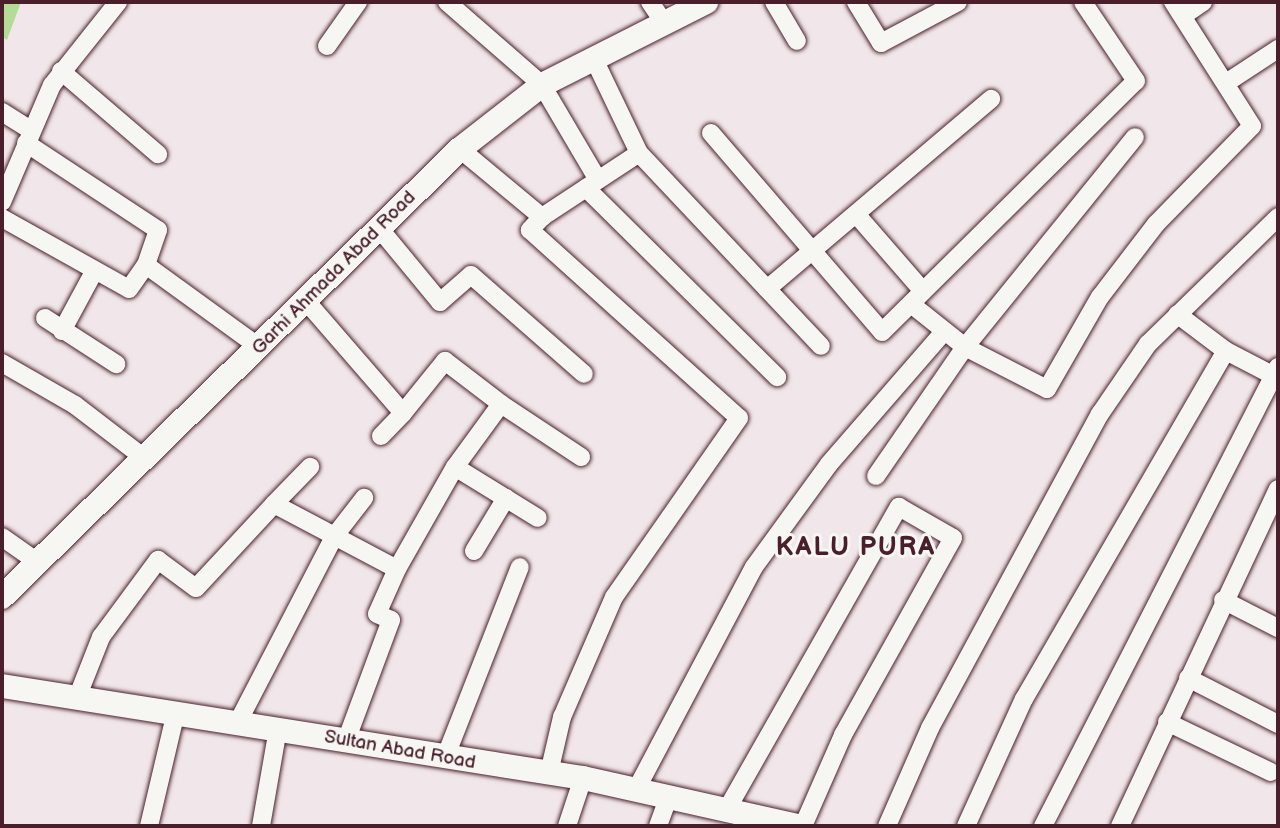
<!DOCTYPE html>
<html>
<head>
<meta charset="utf-8">
<style>
  body { margin:0 }
  #map { position:relative; width:1280px; height:828px; overflow:hidden; background:#f1e7ea; font-family:"Balsamiq Sans",sans-serif }
  div>[style] { position:absolute }
  [style*='--x'] { left:calc(var(--x)*1px); top:calc(var(--y)*1px); width:calc(var(--w)*1px); rotate:calc(var(--a)*1deg) }
  .green>* { inset:0; background:#b5dc97 }
  .roads { filter:drop-shadow(0 0 2px #4a1f2b) drop-shadow(0 0 2px #4a1f2b) }
  .street>* { height:18px; margin:-9px; padding:0 9px; transform-origin:9px; border-radius:9px; background:#f6f6f2 }
  .secondary>* { height:24px; margin:-12px; padding:0 12px; transform-origin:12px; border-radius:12px; background:#f6f6f2 }
  span { translate:-50% -50%; white-space:nowrap; text-align:center; line-height:1.15; -webkit-text-stroke:6px #f6f6f2; paint-order:stroke }
  .street-label { font-size:19px; color:#4a1f2b }
  .district-label { font-size:26px; color:#4a1f2b; font-weight:700; letter-spacing:2px }
  .frame { position:absolute; inset:0; border:4px solid #4a1f2b; pointer-events:none }
</style>
</head>
<body>
<div id="map">
  <div class="green">
    <div style="clip-path:polygon(2px 2px,21px 2px,7px 40px,2px 37px)"></div>
  </div>
  <div class="roads">
    <div class="street">
      <div style="--x:447;--y:2;--w:126;--a:41.1"></div>
      <div style="--x:542;--y:85;--w:110;--a:59.5"></div>
      <div style="--x:650;--y:2;--w:22;--a:56"></div>
      <div style="--x:774;--y:2;--w:45;--a:59.5"></div>
      <div style="--x:856;--y:2;--w:48;--a:58.6"></div>
      <div style="--x:881;--y:43;--w:87;--a:-28"></div>
      <div style="--x:1184;--y:15;--w:23;--a:-34"></div>
      <div style="--x:327;--y:46;--w:54;--a:-54.8"></div>
      <div style="--x:593;--y:57;--w:106;--a:64.4"></div>
      <div style="--x:639;--y:153;--w:265;--a:46.7"></div>
      <div style="--x:61;--y:71;--w:128;--a:40.6"></div>
      <div style="--x:1226;--y:83;--w:62;--a:-33.2"></div>
      <div style="--x:2;--y:112;--w:34;--a:32"></div>
      <div style="--x:711;--y:133;--w:262;--a:49.3"></div>
      <div style="--x:882;--y:332;--w:357;--a:-44.7"></div>
      <div style="--x:1136;--y:81;--w:95;--a:-123.9"></div>
      <div style="--x:26;--y:143;--w:158;--a:33.4"></div>
      <div style="--x:158;--y:230;--w:37;--a:109"></div>
      <div style="--x:146;--y:265;--w:140;--a:36"></div>
      <div style="--x:460;--y:149;--w:107;--a:39.7"></div>
      <div style="--x:542;--y:217;--w:18;--a:133"></div>
      <div style="--x:530;--y:230;--w:281;--a:42"></div>
      <div style="--x:739;--y:418;--w:218;--a:124.9"></div>
      <div style="--x:614;--y:597;--w:131;--a:113.4"></div>
      <div style="--x:562;--y:717;--w:57;--a:103.1"></div>
      <div style="--x:586;--y:188;--w:269;--a:44.7"></div>
      <div style="--x:2;--y:202;--w:127;--a:-66.9"></div>
      <div style="--x:52;--y:85;--w:106;--a:-51.5"></div>
      <div style="--x:856;--y:214;--w:102;--a:49"></div>
      <div style="--x:542;--y:217;--w:116;--a:-33.4"></div>
      <div style="--x:2;--y:218;--w:145;--a:29.2"></div>
      <div style="--x:129;--y:289;--w:29;--a:-55"></div>
      <div style="--x:379;--y:228;--w:96;--a:50.5"></div>
      <div style="--x:440;--y:302;--w:41;--a:-41.1"></div>
      <div style="--x:471;--y:275;--w:150;--a:41.2"></div>
      <div style="--x:767;--y:289;--w:294;--a:-40.3"></div>
      <div style="--x:306;--y:301;--w:148;--a:49.1"></div>
      <div style="--x:403;--y:413;--w:67;--a:-51.1"></div>
      <div style="--x:445;--y:361;--w:71;--a:37.5"></div>
      <div style="--x:911;--y:304;--w:69;--a:38.5"></div>
      <div style="--x:965;--y:347;--w:92;--a:27.1"></div>
      <div style="--x:1047;--y:389;--w:106;--a:-60.1"></div>
      <div style="--x:1100;--y:297;--w:92;--a:-52.5"></div>
      <div style="--x:1156;--y:224;--w:137;--a:-45.6"></div>
      <div style="--x:1252;--y:126;--w:147;--a:-122.5"></div>
      <div style="--x:45;--y:318;--w:85;--a:32.9"></div>
      <div style="--x:62;--y:331;--w:69;--a:-61.6"></div>
      <div style="--x:1226;--y:351;--w:54;--a:27.5"></div>
      <div style="--x:2;--y:363;--w:84;--a:29.9"></div>
      <div style="--x:75;--y:405;--w:87;--a:37.5"></div>
      <div style="--x:381;--y:436;--w:32;--a:-46"></div>
      <div style="--x:455;--y:467;--w:97;--a:31.6"></div>
      <div style="--x:876;--y:476;--w:157;--a:-55.4"></div>
      <div style="--x:965;--y:347;--w:270;--a:-51"></div>
      <div style="--x:274;--y:504;--w:52;--a:-45.8"></div>
      <div style="--x:2;--y:537;--w:42;--a:35.2"></div>
      <div style="--x:333;--y:538;--w:51;--a:-52.2"></div>
      <div style="--x:474;--y:551;--w:62;--a:-58.9"></div>
      <div style="--x:397;--y:569;--w:117;--a:-60.4"></div>
      <div style="--x:455;--y:467;--w:78;--a:-53.9"></div>
      <div style="--x:501;--y:404;--w:96;--a:33.5"></div>
      <div style="--x:1223;--y:600;--w:62;--a:27"></div>
      <div style="--x:1188;--y:678;--w:101;--a:27.1"></div>
      <div style="--x:77;--y:698;--w:66;--a:-68.5"></div>
      <div style="--x:101;--y:637;--w:96;--a:-53.5"></div>
      <div style="--x:158;--y:560;--w:47;--a:36.4"></div>
      <div style="--x:196;--y:588;--w:115;--a:-47.1"></div>
      <div style="--x:274;--y:504;--w:139;--a:27.9"></div>
      <div style="--x:397;--y:569;--w:49;--a:114"></div>
      <div style="--x:377;--y:614;--w:15;--a:23"></div>
      <div style="--x:391;--y:620;--w:129;--a:110.4"></div>
      <div style="--x:238;--y:722;--w:206;--a:-62.6"></div>
      <div style="--x:1167;--y:722;--w:115;--a:25.7"></div>
      <div style="--x:445;--y:758;--w:205;--a:-68.6"></div>
      <div style="--x:637;--y:788;--w:250;--a:-62.1"></div>
      <div style="--x:754;--y:567;--w:127;--a:-53.9"></div>
      <div style="--x:829;--y:464;--w:174;--a:-49"></div>
      <div style="--x:726;--y:811;--w:350;--a:-60.4"></div>
      <div style="--x:899;--y:507;--w:62;--a:29.9"></div>
      <div style="--x:953;--y:538;--w:226;--a:119.2"></div>
      <div style="--x:843;--y:735;--w:99;--a:113.7"></div>
      <div style="--x:149;--y:826;--w:117;--a:-76.7"></div>
      <div style="--x:261;--y:826;--w:98;--a:-80.1"></div>
      <div style="--x:567;--y:826;--w:51;--a:-71.6"></div>
      <div style="--x:658;--y:826;--w:33;--a:-70"></div>
      <div style="--x:887;--y:826;--w:107;--a:-66.3"></div>
      <div style="--x:930;--y:728;--w:357;--a:-61.6"></div>
      <div style="--x:1100;--y:414;--w:85;--a:-55.6"></div>
      <div style="--x:1148;--y:344;--w:182;--a:-44.3"></div>
      <div style="--x:966;--y:826;--w:140;--a:-65.5"></div>
      <div style="--x:1024;--y:699;--w:402;--a:-59.9"></div>
      <div style="--x:1226;--y:351;--w:61;--a:-142.9"></div>
      <div style="--x:1043;--y:826;--w:516;--a:-62.89"></div>
      <div style="--x:1120;--y:826;--w:372;--a:-64.9"></div>
    </div>
    <div class="secondary">
      <div style="--x:2;--y:597;--w:641;--a:-44.37"></div>
      <div style="--x:460;--y:149;--w:104;--a:-38"></div>
      <div style="--x:542;--y:85;--w:184;--a:-26.8"></div>
      <div style="--x:2;--y:686;--w:588;--a:9"></div>
      <div style="--x:583;--y:778;--w:219;--a:12.6"></div>
    </div>
  </div>
  <div class="street-label">
    <span style="left:334px;top:273px;rotate:-45deg">Garhi Ahmada Abad Road</span>
    <span style="left:400px;top:750px;rotate:10deg">Sultan Abad Road</span>
  </div>
  <div class="district-label">
    <span style="left:856px;top:548px">KALU PURA</span>
  </div>
  <div class="frame"></div>
</div>
</body>
</html>
